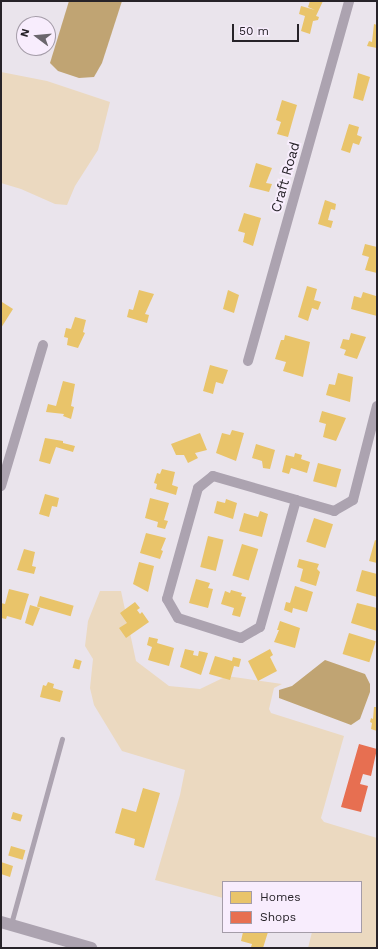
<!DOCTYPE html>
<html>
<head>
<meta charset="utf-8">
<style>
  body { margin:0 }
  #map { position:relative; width:378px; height:949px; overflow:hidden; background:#eae4ec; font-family:"Work Sans",sans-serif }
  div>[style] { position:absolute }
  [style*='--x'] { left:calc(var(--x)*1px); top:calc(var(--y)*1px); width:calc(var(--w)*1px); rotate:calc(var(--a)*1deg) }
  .green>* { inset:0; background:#ebd9c0 }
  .water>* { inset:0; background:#c0a473 }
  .homes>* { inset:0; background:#e9c46a; transform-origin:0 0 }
  .shops>* { inset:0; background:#e76f51 }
  .service>* { height:5px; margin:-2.5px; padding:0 2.5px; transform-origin:2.5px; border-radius:2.5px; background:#aca3b0 }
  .minor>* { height:10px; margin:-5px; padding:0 5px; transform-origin:5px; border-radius:5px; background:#aca3b0 }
  .tertiary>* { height:12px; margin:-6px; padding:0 6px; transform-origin:6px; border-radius:6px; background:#aca3b0 }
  span { translate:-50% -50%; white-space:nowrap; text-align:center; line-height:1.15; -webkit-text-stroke:4px #f8edfd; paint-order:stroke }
  .street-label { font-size:14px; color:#272329 }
  .frame { position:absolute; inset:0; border:2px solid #272329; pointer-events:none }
  .legend { position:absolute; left:222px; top:881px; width:140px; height:52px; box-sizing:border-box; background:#f8edfd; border:1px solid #a49ca8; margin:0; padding:5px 7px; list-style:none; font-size:12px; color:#272329 }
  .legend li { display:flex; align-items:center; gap:8px; height:20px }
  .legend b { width:20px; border:1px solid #a49ca8 }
  .north { position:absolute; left:16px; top:16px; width:40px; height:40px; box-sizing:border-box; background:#f8edfd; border:1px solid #a49ca8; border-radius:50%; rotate:286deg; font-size:11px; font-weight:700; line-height:16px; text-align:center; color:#272329 }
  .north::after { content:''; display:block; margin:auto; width:14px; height:18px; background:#6b676d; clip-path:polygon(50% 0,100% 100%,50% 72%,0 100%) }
  .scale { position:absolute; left:232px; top:24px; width:67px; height:18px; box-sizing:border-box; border:2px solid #272329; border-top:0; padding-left:5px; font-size:12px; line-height:14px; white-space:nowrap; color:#272329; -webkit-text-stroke:3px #f8edfd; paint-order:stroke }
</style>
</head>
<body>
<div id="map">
  <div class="green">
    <div style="clip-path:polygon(1px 72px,47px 81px,110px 102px,98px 150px,75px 186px,67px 205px,55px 204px,21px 189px,1px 183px)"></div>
    <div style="clip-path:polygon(100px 591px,121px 591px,136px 661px,169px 686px,200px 689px,227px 676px,282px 684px,274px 688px,269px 709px,271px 713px,344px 736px,321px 818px,324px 822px,377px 838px,377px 948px,308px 948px,312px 932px,361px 932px,361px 882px,223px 882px,223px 898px,155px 880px,180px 795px,185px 770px,122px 751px,94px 705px,90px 688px,93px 659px,85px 646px,88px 621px)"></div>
  </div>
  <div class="water">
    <div style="clip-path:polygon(69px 1px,122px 1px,102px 63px,94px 77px,79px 78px,58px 71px,50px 63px)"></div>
    <div style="clip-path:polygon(325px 660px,365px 674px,370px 684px,370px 692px,360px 719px,351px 725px,279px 698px,279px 690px,292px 686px)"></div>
  </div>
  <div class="homes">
    <div style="clip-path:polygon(310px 1px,323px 1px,316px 16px,319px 17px,318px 20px,313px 21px,310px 34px,301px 31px,305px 16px,299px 14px,301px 6px,315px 10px,308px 7px)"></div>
    <div style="clip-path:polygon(374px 24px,377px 25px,377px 48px,367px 46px,369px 41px,372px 42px)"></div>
    <div style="clip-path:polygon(358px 73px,370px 77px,363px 101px,353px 98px)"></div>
    <div style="clip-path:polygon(282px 100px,297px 105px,288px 137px,277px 134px,281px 122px,276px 120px)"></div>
    <div style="clip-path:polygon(349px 124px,359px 127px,357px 135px,362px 137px,359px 145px,353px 143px,350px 153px,341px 150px)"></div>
    <div style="clip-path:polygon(256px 163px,272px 168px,266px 183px,272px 184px,269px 192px,249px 187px)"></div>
    <div style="clip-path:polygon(325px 200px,336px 204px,335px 210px,331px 209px,328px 220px,333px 221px,331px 228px,318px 224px)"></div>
    <div style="clip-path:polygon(244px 213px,261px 218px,253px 246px,243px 242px,245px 233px,238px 231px)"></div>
    <div style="clip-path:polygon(365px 244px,377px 247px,377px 273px,365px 270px,369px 257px,362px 255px)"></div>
    <div style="clip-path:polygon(307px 286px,317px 289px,314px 300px,321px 302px,318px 310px,312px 308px,308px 321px,298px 317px)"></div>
    <div style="clip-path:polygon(139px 290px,154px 294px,145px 314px,149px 315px,147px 323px,127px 317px,129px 309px,133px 310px)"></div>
    <div style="clip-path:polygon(228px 290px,239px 295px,234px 313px,223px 309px)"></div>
    <div style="clip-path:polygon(363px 292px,376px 296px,377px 316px,351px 309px,354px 296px,361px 298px)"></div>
    <div style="clip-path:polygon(2px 302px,13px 309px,1px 328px,1px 303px)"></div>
    <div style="clip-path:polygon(75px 317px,86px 320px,83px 332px,85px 333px,78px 348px,67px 345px,68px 338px,64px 337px,66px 328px,71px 329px)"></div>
    <div style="clip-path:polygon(351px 333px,366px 337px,357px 359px,344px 355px,346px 350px,340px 348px,343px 339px,349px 340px)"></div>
    <div style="clip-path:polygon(285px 335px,310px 342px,303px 377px,283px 371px,286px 362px,275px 359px,281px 340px,284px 340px)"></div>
    <div style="clip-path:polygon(210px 365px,228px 370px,223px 384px,216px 382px,213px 394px,203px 391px)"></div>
    <div style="clip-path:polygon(338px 373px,353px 377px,350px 402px,326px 395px,329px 384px,335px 385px)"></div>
    <div style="clip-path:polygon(63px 381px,75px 384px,71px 406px,74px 407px,71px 419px,63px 416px,64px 414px,46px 412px,48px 404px,56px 406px)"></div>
    <div style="clip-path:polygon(322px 411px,346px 418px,336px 441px,323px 437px,326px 424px,319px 422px)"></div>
    <div style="clip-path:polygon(232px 430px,244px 433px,236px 461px,216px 453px,222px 433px,230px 435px)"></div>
    <div style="clip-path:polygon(200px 433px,207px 450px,195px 453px,198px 458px,188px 463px,184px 455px,176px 455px,171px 444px)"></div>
    <div style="clip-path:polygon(45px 438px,63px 441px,63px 443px,75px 446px,73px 452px,56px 447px,50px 464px,39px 461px)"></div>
    <div style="clip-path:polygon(256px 444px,275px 450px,270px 469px,263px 468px,262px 461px,252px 458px)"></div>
    <div style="clip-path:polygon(295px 453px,302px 455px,301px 459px,310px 462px,307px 473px,291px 468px,289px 474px,282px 472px,286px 455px,294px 457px)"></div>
    <div style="left:318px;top:463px;width:24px;height:19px;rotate:15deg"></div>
    <div style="clip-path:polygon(162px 469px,175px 472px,172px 485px,178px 487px,176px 495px,156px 489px,157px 484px,154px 483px,157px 473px,160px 474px)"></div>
    <div style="clip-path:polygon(45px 494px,59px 498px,57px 507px,52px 506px,49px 517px,39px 514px)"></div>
    <div style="clip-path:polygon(150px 498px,169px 503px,164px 520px,168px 521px,165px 529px,157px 527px,158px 522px,145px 518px)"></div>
    <div style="clip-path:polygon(226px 499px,237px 503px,233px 519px,214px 513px,217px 501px,225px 503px)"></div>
    <div style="clip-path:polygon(260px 511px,268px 514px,262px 537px,239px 531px,244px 513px,258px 517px)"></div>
    <div style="left:314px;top:518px;width:20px;height:25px;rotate:18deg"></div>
    <div style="clip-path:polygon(146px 533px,166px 538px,161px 550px,163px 551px,160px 559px,140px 553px)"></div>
    <div style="left:208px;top:536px;width:16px;height:32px;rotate:14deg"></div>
    <div style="clip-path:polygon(375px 540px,377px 541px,377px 563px,369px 561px)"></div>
    <div style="left:242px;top:544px;width:17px;height:33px;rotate:17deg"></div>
    <div style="clip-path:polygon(24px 549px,35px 552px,32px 566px,36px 567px,34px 574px,17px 570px)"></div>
    <div style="clip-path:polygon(299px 559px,319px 564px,317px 569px,320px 572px,316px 586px,300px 581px,303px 569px,297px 567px)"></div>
    <div style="clip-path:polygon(139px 562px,154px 566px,148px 592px,133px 584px)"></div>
    <div style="clip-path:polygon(362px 570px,377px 574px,377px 597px,356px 591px)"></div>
    <div style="clip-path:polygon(196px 579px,210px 583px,208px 588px,213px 589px,208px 608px,189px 603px)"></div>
    <div style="clip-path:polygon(295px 586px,313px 592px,307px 612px,293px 608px,292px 613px,284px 610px,286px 602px,290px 603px)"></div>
    <div style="clip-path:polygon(9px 589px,29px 594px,21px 620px,7px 616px,6px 619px,1px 618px,1px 603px,5px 604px)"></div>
    <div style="clip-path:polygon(231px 590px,242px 593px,241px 596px,246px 597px,240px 617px,232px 615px,234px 608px,221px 604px,225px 591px,230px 593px)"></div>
    <div style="left:40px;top:596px;width:35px;height:11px;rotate:16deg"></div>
    <div style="clip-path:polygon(135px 602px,140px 608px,137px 610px,140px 614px,142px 612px,149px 622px,126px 638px,119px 628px,127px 623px,120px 613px)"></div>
    <div style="clip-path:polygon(357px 603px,377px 608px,377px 631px,351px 623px)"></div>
    <div style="clip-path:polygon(30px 605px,40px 608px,33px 626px,25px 623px)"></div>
    <div style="clip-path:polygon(280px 621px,300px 628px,295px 648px,274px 642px,279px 630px,277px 630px)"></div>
    <div style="left:349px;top:633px;width:28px;height:22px;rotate:17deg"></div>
    <div style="clip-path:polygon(149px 637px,158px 639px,157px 643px,174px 648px,169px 666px,148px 660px,152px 647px,147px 645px)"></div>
    <div style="clip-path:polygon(185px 649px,194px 651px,193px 655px,198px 656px,199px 651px,208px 653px,201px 675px,180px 667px)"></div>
    <div style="clip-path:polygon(270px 649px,273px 655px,270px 657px,277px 671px,258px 681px,248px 661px)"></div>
    <div style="clip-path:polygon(215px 656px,232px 661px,233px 657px,241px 659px,239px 667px,234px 666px,230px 680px,209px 674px)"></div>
    <div style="left:75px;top:659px;width:7px;height:9px;rotate:16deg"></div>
    <div style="clip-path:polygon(48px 682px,54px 684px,53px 688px,63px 691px,60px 702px,40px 697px,43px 685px,46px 686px)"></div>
    <div style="clip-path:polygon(374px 707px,377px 707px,377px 731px,371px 729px,372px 723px,370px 722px,371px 718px,373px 719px)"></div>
    <div style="clip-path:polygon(143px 788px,160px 793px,144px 848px,134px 845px,135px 839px,115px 833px,122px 808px,136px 812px)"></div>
    <div style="left:13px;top:812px;width:10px;height:7px;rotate:17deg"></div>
    <div style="left:11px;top:846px;width:15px;height:10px;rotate:16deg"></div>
    <div style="clip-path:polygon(1px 862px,13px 866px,10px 877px,1px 874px)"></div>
    <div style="clip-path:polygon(243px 932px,268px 932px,263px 948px,251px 947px,252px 944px,241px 941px)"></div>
  </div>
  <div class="shops">
    <div style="clip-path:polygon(359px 744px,377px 749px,371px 776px,363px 774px,360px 784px,368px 786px,361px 812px,341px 807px)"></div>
  </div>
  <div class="service">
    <div style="--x:11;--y:924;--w:192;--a:-74.6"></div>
  </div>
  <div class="minor">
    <div style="--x:248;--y:361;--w:374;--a:-74.3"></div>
    <div style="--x:213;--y:476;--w:86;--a:16.1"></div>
    <div style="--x:296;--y:500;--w:132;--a:105.8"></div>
    <div style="--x:260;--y:627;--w:22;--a:150"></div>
    <div style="--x:241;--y:638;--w:66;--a:-162.4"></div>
    <div style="--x:178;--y:618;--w:22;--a:-120"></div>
    <div style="--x:167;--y:599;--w:115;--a:-74.4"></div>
    <div style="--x:198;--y:488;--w:19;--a:-39"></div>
    <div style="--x:1;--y:486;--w:147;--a:-73.4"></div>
    <div style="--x:296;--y:500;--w:40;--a:16"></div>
    <div style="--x:334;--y:511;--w:22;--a:-30"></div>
    <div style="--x:353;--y:500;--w:97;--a:-75.7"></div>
  </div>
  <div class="tertiary">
    <div style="--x:1;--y:922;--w:94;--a:16.1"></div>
  </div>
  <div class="street-label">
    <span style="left:285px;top:177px;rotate:-74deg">Craft Road</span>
  </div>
  <div class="frame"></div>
  <ul class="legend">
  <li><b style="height:11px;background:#e9c46a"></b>Homes</li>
  <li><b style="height:11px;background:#e76f51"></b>Shops</li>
  </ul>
  <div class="north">N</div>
  <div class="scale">50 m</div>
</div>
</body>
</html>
